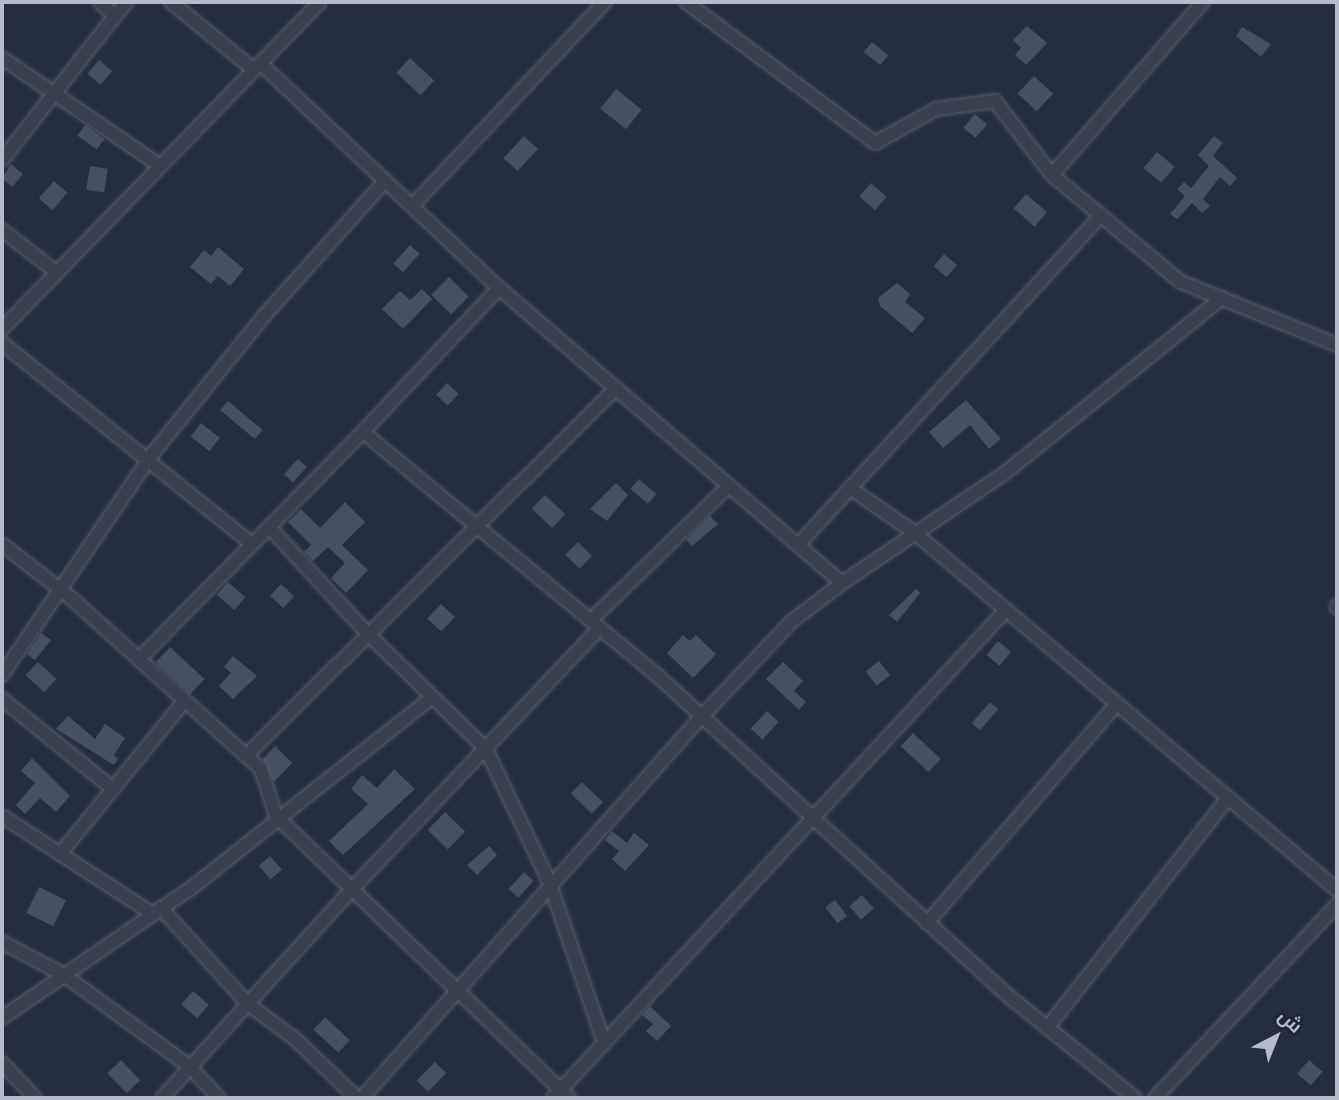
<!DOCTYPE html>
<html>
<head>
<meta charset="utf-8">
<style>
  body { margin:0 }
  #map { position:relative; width:1339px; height:1100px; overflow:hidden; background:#242f3e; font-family:Poppins,Cairo,sans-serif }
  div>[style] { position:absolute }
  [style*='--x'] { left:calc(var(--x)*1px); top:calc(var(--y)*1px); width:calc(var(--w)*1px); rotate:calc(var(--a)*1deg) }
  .building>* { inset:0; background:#455162; transform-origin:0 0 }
  .roads { filter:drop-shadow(0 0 2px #565f6c) drop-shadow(0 0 2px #565f6c) }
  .minor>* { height:12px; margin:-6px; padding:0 6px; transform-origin:6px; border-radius:6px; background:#38414e }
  span { translate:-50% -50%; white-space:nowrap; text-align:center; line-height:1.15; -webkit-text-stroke:5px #1d2633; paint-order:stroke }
  .frame { position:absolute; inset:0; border:4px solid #b4bcc9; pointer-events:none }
  .north { position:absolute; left:1241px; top:1002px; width:70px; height:70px; -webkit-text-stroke:5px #1d2633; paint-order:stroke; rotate:42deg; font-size:19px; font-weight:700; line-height:28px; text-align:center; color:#b4bcc9 }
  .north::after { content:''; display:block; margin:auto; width:24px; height:32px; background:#b4bcc9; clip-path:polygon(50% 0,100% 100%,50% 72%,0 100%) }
</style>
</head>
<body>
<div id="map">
  <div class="building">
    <div style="clip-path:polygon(1027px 26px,1047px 43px,1026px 65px,1015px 55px,1021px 48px,1013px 40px)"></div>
    <div style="clip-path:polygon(1242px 27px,1271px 44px,1261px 57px,1236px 36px)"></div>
    <div style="left:872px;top:42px;width:21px;height:13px;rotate:39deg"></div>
    <div style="left:410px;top:58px;width:33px;height:20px;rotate:43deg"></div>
    <div style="left:99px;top:60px;width:17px;height:18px;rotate:40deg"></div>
    <div style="left:1034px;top:76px;width:26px;height:24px;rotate:43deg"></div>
    <div style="left:616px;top:89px;width:33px;height:25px;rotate:39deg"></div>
    <div style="left:975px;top:114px;width:16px;height:18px;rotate:40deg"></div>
    <div style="left:85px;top:125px;width:24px;height:13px;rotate:36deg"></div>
    <div style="left:524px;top:136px;width:19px;height:30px;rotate:43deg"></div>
    <div style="clip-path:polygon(1214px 136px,1223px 143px,1213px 156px,1237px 178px,1230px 186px,1220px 177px,1203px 199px,1210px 206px,1202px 213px,1192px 203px,1177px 219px,1170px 214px,1185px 196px,1177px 189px,1184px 182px,1191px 188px,1209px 166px,1198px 155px)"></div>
    <div style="left:1157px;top:152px;width:23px;height:21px;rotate:40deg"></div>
    <div style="clip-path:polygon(11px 164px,23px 174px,12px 187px,2px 178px)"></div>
    <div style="left:90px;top:166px;width:18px;height:24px;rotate:9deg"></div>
    <div style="left:54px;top:181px;width:18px;height:23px;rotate:41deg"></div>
    <div style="left:871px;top:183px;width:21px;height:18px;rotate:41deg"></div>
    <div style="left:1026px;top:194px;width:28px;height:19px;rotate:41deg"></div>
    <div style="left:410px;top:245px;width:13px;height:25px;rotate:42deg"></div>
    <div style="clip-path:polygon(218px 247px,244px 269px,230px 286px,218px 276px,211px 284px,190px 267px,204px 250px,211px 256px)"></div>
    <div style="left:944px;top:254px;width:17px;height:16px;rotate:40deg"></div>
    <div style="left:449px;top:277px;width:28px;height:25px;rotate:45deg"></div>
    <div style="clip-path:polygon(897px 283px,910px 294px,905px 302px,925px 318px,912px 333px,880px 306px,878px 298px)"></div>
    <div style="clip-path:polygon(422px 289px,432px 299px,403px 329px,382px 309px,400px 291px,410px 300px)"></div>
    <div style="left:447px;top:383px;width:16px;height:16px;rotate:43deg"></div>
    <div style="clip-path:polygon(966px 400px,1001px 439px,989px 449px,970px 425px,943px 448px,929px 432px)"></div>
    <div style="left:228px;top:401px;width:45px;height:12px;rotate:40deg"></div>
    <div style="left:201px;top:423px;width:24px;height:17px;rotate:38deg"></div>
    <div style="left:298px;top:459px;width:12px;height:21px;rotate:42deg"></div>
    <div style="left:639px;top:479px;width:23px;height:13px;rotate:41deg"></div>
    <div style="clip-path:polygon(616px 483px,628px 495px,607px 521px,590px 509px)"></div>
    <div style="left:545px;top:495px;width:28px;height:19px;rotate:44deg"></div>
    <div style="clip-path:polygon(345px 502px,365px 522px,342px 545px,368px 570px,346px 593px,331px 578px,345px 563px,328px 547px,313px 561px,304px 552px,311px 545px,288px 522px,301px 509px,320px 528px)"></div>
    <div style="clip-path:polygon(710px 516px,718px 524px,692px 546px,686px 540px)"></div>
    <div style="left:578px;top:542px;width:20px;height:18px;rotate:45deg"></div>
    <div style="left:228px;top:582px;width:23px;height:17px;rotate:41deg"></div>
    <div style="left:281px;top:584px;width:18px;height:16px;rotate:43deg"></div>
    <div style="clip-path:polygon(916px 589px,920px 593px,897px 622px,889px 615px)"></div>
    <div style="left:441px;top:604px;width:19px;height:20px;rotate:43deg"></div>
    <div style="clip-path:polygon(41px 633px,51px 640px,35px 660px,27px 654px)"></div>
    <div style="clip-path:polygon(683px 635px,690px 641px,696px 635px,716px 654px,693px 678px,667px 653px)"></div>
    <div style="left:998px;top:641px;width:17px;height:18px;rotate:40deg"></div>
    <div style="left:170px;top:647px;width:47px;height:21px;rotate:43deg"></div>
    <div style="clip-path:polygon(233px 656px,257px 676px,233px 699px,219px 686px,231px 673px,224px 667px)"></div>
    <div style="left:879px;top:661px;width:18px;height:17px;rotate:52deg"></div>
    <div style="left:38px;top:662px;width:25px;height:18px;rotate:43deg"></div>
    <div style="clip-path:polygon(783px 662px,803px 681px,794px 691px,806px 702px,799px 710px,766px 679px)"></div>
    <div style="left:990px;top:702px;width:11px;height:28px;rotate:41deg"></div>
    <div style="left:767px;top:711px;width:16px;height:24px;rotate:43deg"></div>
    <div style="clip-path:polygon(68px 716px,95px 739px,105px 724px,125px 738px,114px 755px,118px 759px,114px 765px,56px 729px)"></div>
    <div style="left:913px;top:733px;width:38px;height:18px;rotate:43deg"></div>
    <div style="clip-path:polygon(275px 746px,292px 763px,274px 782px,263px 759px)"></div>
    <div style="clip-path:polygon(32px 758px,70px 796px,56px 812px,40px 798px,25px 814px,16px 805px,35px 783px,21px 771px)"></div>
    <div style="clip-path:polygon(394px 769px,415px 789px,343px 855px,329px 841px,368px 804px,351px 789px,362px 775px,377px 788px)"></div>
    <div style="left:582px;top:782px;width:29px;height:16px;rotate:44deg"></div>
    <div style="left:445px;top:812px;width:28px;height:25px;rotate:44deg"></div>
    <div style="clip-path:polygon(612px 831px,627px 843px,634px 833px,649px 845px,625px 871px,612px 859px,619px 851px,605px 840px)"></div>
    <div style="clip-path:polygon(489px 846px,497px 855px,477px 875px,467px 865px)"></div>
    <div style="left:270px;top:856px;width:18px;height:15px;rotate:49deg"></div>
    <div style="left:524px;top:872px;width:13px;height:23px;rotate:42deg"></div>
    <div style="left:39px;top:887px;width:30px;height:29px;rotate:26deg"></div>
    <div style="left:862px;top:895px;width:18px;height:17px;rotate:49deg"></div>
    <div style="left:835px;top:900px;width:20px;height:12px;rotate:53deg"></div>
    <div style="left:193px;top:991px;width:21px;height:18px;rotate:41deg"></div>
    <div style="clip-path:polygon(650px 1006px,671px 1026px,657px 1041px,646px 1031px,653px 1024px,642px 1015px)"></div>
    <div style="left:325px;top:1017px;width:34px;height:17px;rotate:43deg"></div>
    <div style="left:121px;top:1060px;width:28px;height:19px;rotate:46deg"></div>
    <div style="left:1309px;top:1060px;width:18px;height:18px;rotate:41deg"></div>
    <div style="left:435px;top:1062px;width:16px;height:26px;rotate:45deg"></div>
  </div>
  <div class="roads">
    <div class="minor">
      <div style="--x:100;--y:2;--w:21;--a:43"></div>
      <div style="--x:115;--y:16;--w:18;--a:-49"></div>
      <div style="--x:171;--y:2;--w:106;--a:39.3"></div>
      <div style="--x:686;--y:2;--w:236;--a:36.7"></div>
      <div style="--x:875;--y:143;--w:70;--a:-29.1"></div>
      <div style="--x:936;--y:109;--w:60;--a:-7.7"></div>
      <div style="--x:995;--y:101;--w:93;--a:52.4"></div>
      <div style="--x:1052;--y:175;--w:168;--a:39.7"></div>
      <div style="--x:1181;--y:282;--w:168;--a:22"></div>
      <div style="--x:2;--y:58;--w:190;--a:34.3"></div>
      <div style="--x:260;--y:63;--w:328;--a:43.3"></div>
      <div style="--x:499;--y:288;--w:452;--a:40.7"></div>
      <div style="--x:842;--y:583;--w:197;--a:-34"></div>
      <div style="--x:1005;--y:473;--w:279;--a:-38.9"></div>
      <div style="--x:2;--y:160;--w:183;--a:-51.9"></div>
      <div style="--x:1052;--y:175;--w:230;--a:-48.9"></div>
      <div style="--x:412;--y:206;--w:281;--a:-46.6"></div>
      <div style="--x:2;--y:230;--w:68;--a:37.9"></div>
      <div style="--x:499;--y:288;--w:198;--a:133.4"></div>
      <div style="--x:363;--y:432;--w:386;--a:39.6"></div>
      <div style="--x:660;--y:678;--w:469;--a:42.4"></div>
      <div style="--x:1006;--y:994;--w:166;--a:38.9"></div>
      <div style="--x:2;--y:329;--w:456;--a:-45.8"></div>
      <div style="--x:2;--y:343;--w:321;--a:38.8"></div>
      <div style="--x:850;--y:488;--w:79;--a:34.7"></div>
      <div style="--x:915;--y:533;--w:553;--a:40.23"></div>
      <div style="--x:269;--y:527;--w:146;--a:47.2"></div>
      <div style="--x:368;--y:634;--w:165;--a:44.3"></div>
      <div style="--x:486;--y:749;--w:149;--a:64.6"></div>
      <div style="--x:550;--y:884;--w:168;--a:71.2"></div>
      <div style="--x:2;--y:544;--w:88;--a:38"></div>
      <div style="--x:71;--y:598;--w:256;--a:42"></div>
      <div style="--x:261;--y:769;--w:49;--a:72.3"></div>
      <div style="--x:276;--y:816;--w:407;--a:43.9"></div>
      <div style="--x:798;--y:545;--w:448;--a:-47.4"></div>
      <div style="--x:1337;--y:606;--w:2;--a:90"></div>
      <div style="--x:591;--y:620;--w:192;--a:-44.2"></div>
      <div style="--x:139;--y:659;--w:319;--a:-45.4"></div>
      <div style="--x:2;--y:675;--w:268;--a:-55.8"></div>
      <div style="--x:153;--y:453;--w:175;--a:-51"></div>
      <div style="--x:263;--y:317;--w:183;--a:-48.1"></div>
      <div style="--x:2;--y:699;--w:143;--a:39"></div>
      <div style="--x:246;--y:756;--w:522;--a:-44.84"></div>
      <div style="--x:2;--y:816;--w:180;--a:33"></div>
      <div style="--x:60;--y:854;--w:198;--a:-50.9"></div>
      <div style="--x:161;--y:908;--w:130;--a:47.8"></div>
      <div style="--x:248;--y:1004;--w:59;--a:36.7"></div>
      <div style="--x:295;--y:1039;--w:86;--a:43.6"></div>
      <div style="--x:927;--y:923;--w:290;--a:-49.1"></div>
      <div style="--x:2;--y:942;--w:70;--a:28"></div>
      <div style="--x:64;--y:975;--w:156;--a:36.1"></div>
      <div style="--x:190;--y:1067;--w:42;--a:46.9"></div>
      <div style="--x:2;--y:1018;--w:228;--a:-34.5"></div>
      <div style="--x:190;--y:889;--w:309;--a:-38.4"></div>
      <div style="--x:1047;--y:1028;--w:293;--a:-51.8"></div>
      <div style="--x:2;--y:1063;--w:48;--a:46.7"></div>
      <div style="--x:162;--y:1098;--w:282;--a:-47.7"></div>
      <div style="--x:352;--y:889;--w:360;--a:-46.5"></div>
      <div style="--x:362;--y:1098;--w:511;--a:-48.33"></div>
      <div style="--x:702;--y:716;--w:131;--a:-46.5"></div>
      <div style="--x:792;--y:621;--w:63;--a:-37.2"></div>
      <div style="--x:553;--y:1098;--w:666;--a:-47.13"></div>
      <div style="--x:1155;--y:1098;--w:265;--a:-46.7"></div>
    </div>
  </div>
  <div class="frame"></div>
  <div class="north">ش</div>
</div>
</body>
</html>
